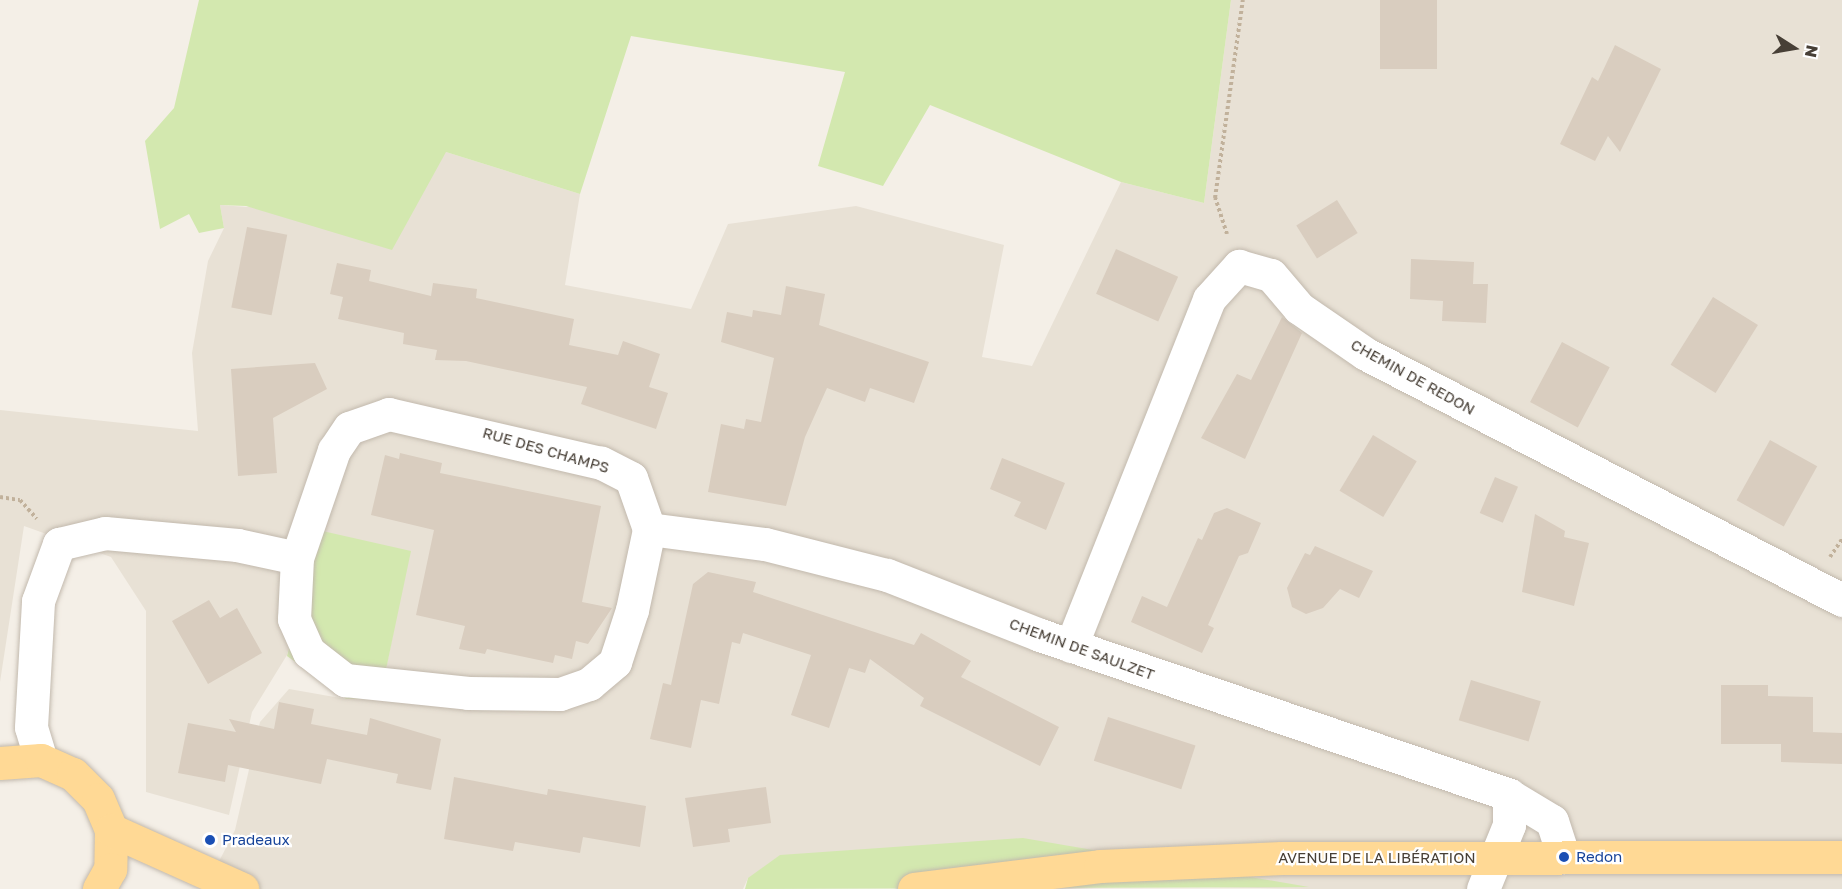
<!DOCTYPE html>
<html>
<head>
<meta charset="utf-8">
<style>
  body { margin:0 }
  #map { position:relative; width:1842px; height:889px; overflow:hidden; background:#f4efe7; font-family:"Golos Text",sans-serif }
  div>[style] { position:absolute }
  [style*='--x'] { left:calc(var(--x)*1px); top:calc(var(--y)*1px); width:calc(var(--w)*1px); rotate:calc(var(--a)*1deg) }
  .residential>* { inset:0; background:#e8e1d5 }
  .green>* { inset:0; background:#d3e8af }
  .building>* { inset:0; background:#d9cdbf; transform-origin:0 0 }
  .path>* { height:4px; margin-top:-2px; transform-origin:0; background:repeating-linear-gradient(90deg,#c1b19b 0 3px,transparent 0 6px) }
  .roads { filter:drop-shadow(0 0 2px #c2b9ad) drop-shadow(0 0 2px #c2b9ad) }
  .minor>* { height:33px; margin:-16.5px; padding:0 16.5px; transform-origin:16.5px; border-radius:16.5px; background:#fff }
  .major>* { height:33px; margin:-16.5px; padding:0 16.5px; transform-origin:16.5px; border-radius:16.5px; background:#ffd995 }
  .dots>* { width:16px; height:16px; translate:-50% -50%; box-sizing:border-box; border:3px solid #fff; border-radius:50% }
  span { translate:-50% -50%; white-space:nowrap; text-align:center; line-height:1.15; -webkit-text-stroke:4.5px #fff; paint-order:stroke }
  .street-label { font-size:15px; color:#473f36 }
  .transit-label { font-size:15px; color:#164399 }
  .left { translate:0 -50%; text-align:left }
  .north { position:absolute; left:1764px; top:18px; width:60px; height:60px; -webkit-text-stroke:4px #fff; paint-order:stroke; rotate:101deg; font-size:16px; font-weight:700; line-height:24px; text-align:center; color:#473f36 }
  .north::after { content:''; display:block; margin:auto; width:21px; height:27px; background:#473f36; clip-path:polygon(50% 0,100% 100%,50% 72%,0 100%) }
</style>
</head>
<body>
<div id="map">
  <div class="residential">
    <div style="clip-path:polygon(1231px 0,1842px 0,1842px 889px,1308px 889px,748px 878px,743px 889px,205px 889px,235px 830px,260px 722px,289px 689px,346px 699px,380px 698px,394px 629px,317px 530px,287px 655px,252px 712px,229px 815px,146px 792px,146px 611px,111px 557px,24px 526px,0 682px,0 410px,198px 431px,192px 353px,208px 261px,224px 228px,220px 205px,247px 207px,446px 152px,580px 194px,565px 285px,691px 309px,728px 224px,856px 206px,1004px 245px,982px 357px,1032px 366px,1121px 182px,1204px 203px)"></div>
  </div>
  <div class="green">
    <div style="clip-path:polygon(199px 0,1231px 0,1204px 203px,1121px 182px,930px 105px,883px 186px,818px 166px,845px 72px,631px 36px,580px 194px,446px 152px,392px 250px,246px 206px,220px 205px,224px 228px,199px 233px,189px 214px,160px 229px,145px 141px,174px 108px)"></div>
    <div style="clip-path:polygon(318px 530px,411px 551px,380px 698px,346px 699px,287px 656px)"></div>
    <div style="clip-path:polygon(1023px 838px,1309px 887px,745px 889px,748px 878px,780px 855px)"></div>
  </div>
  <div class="building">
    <div style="left:1380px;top:0;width:57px;height:69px"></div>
    <div style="clip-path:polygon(1615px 45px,1661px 69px,1620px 152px,1608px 136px,1595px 161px,1560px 144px,1592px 77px,1598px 81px)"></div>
    <div style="left:1337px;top:200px;width:39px;height:48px;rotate:58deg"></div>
    <div style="left:247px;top:227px;width:41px;height:82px;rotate:11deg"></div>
    <div style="left:1116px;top:249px;width:68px;height:49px;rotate:24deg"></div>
    <div style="clip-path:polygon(1411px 259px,1474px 262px,1473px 284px,1488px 284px,1486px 323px,1442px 321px,1443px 301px,1410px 299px)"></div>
    <div style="clip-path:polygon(337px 263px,371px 270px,369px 281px,431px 296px,433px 283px,477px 289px,476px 298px,574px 319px,569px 345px,618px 355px,623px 341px,660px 354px,649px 387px,668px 393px,656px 429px,581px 404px,587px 387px,466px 361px,435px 360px,437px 350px,403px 344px,404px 333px,338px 319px,343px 297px,330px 294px)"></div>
    <div style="clip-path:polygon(786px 286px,825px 294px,819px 325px,929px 362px,914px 403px,870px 388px,865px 402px,827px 388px,805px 437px,786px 506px,708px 492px,721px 424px,744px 429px,746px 419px,761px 422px,774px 358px,721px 342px,727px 312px,752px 317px,753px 310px,781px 315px)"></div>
    <div style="left:1713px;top:297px;width:53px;height:80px;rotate:32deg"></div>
    <div style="clip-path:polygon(1282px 317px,1302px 333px,1245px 459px,1201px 438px,1237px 374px,1251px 380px)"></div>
    <div style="left:1562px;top:342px;width:54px;height:68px;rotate:28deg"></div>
    <div style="clip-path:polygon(315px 363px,327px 389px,273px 418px,277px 473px,238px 476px,231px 369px)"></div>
    <div style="left:1373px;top:435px;width:51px;height:65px;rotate:31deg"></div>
    <div style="left:1770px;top:440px;width:54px;height:69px;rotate:29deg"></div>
    <div style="clip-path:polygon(400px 453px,442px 463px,440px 473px,601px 506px,582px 602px,612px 608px,588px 644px,576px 641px,572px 659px,555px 655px,553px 663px,487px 649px,485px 654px,459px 649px,465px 626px,416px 615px,434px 530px,371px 515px,385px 455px,399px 459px)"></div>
    <div style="clip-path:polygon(1002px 458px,1065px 483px,1046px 530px,1014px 516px,1021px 502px,990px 489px)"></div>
    <div style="left:1495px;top:477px;width:25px;height:39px;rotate:23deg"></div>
    <div style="clip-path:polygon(1227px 508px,1261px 523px,1248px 553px,1239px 556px,1208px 625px,1214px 628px,1202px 653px,1131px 622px,1142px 596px,1167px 607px,1198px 538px,1202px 540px,1214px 513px)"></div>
    <div style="clip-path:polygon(1535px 514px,1565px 531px,1564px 537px,1589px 543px,1574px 606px,1522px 592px)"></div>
    <div style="clip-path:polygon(1315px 546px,1373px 571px,1359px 598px,1340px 589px,1323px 608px,1306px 614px,1292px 607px,1287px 588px,1305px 553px,1310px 555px)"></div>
    <div style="clip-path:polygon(708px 572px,756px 582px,753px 592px,914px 645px,921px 633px,971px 661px,961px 677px,1059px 727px,1040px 766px,920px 706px,924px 698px,870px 659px,865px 673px,849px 668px,829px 728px,791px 715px,811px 655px,743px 633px,740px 644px,732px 642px,719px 704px,701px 700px,691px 748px,650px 739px,663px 683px,671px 685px,693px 584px)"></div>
    <div style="clip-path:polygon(209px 600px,220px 618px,237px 608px,262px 653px,208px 684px,172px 621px)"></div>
    <div style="left:1471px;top:680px;width:73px;height:42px;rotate:17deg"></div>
    <div style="clip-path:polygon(1721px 685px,1768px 685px,1768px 696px,1813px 697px,1813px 732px,1842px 733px,1842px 764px,1781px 762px,1781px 744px,1721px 744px)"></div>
    <div style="clip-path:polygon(279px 702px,314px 709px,311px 724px,367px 735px,370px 718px,441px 739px,431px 790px,396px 783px,398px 774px,327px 759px,321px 784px,228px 765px,225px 782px,178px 773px,188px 723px,236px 732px,229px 719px,274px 729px)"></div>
    <div style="left:1108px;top:717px;width:92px;height:46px;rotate:18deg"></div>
    <div style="clip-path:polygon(454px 777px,547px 795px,548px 789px,646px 806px,640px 847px,583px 837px,580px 853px,515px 842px,513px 851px,444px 839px)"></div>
    <div style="clip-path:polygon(766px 787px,771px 823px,728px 829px,730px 842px,693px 847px,685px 798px)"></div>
  </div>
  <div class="path">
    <div style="--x:1227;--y:234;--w:38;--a:-108"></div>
    <div style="--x:1215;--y:198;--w:200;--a:-82"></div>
    <div style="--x:0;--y:497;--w:20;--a:9"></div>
    <div style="--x:20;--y:500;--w:25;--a:48"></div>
    <div style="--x:1830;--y:557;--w:22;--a:-56"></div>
  </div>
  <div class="roads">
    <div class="minor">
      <div style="--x:649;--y:529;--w:117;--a:7.4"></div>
      <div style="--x:765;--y:544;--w:126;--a:14.3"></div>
      <div style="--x:887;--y:575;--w:164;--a:21.4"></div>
      <div style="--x:1040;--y:635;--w:496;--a:18.8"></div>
      <div style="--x:1509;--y:795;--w:50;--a:31.2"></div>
      <div style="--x:1552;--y:821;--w:38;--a:72"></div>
      <div style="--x:1071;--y:646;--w:373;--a:-68.3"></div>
      <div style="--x:1209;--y:299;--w:45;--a:-47.7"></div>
      <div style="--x:1239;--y:266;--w:33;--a:16"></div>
      <div style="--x:1271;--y:275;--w:43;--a:49.7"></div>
      <div style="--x:1299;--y:308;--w:81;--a:34.5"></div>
      <div style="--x:1366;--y:354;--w:536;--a:27.33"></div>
      <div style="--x:41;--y:760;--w:34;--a:-107"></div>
      <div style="--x:31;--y:727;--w:126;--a:-86.8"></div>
      <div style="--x:38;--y:601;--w:61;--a:-69.8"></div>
      <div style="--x:59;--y:544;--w:47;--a:-13.4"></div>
      <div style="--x:105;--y:533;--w:133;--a:5.2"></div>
      <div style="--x:237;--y:545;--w:61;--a:12.2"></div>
      <div style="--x:297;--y:558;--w:61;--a:92.8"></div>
      <div style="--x:294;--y:619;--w:36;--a:66"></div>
      <div style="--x:309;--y:652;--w:46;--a:37.9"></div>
      <div style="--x:345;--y:680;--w:124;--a:6"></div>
      <div style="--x:468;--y:693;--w:92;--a:0.6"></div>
      <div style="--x:560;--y:694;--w:31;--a:-19"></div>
      <div style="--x:589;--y:684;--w:34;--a:-40"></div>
      <div style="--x:615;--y:662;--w:55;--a:-71.9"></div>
      <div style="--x:632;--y:610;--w:83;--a:-78.1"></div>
      <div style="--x:649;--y:529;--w:54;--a:-109.4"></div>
      <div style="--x:631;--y:478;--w:34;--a:-153"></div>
      <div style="--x:601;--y:463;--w:218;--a:-167"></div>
      <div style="--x:389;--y:414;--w:42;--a:160.7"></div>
      <div style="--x:349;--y:428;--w:27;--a:124"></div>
      <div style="--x:334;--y:450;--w:114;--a:108.9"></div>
      <div style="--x:1483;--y:889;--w:69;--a:-67.9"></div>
      <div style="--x:1509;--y:825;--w:30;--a:-90"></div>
    </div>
    <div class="major">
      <div style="--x:0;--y:763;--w:41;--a:-4.2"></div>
      <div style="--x:41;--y:760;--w:35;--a:24"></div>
      <div style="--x:73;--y:774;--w:35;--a:45"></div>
      <div style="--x:98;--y:799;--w:34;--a:67"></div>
      <div style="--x:111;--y:830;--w:39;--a:91"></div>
      <div style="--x:110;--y:869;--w:23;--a:119"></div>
      <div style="--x:111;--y:830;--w:144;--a:24.2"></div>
      <div style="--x:914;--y:889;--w:187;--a:-7"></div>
      <div style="--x:1100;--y:866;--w:182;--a:-2.5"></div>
      <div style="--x:1282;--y:858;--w:560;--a:-0.1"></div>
    </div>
  </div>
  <div class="dots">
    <div style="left:210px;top:840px;background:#1a4fb4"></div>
    <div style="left:1564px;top:857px;background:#1a4fb4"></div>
  </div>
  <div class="street-label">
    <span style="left:1413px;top:377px;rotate:29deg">CHEMIN DE REDON</span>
    <span style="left:546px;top:450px;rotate:16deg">RUE DES CHAMPS</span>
    <span style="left:1082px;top:649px;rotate:20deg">CHEMIN DE SAULZET</span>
    <span style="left:1377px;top:858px">AVENUE DE LA LIBÉRATION</span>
  </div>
  <div class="transit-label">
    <span class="left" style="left:222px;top:840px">Pradeaux</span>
    <span class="left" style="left:1576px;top:857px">Redon</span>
  </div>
  <div class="north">N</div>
</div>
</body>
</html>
